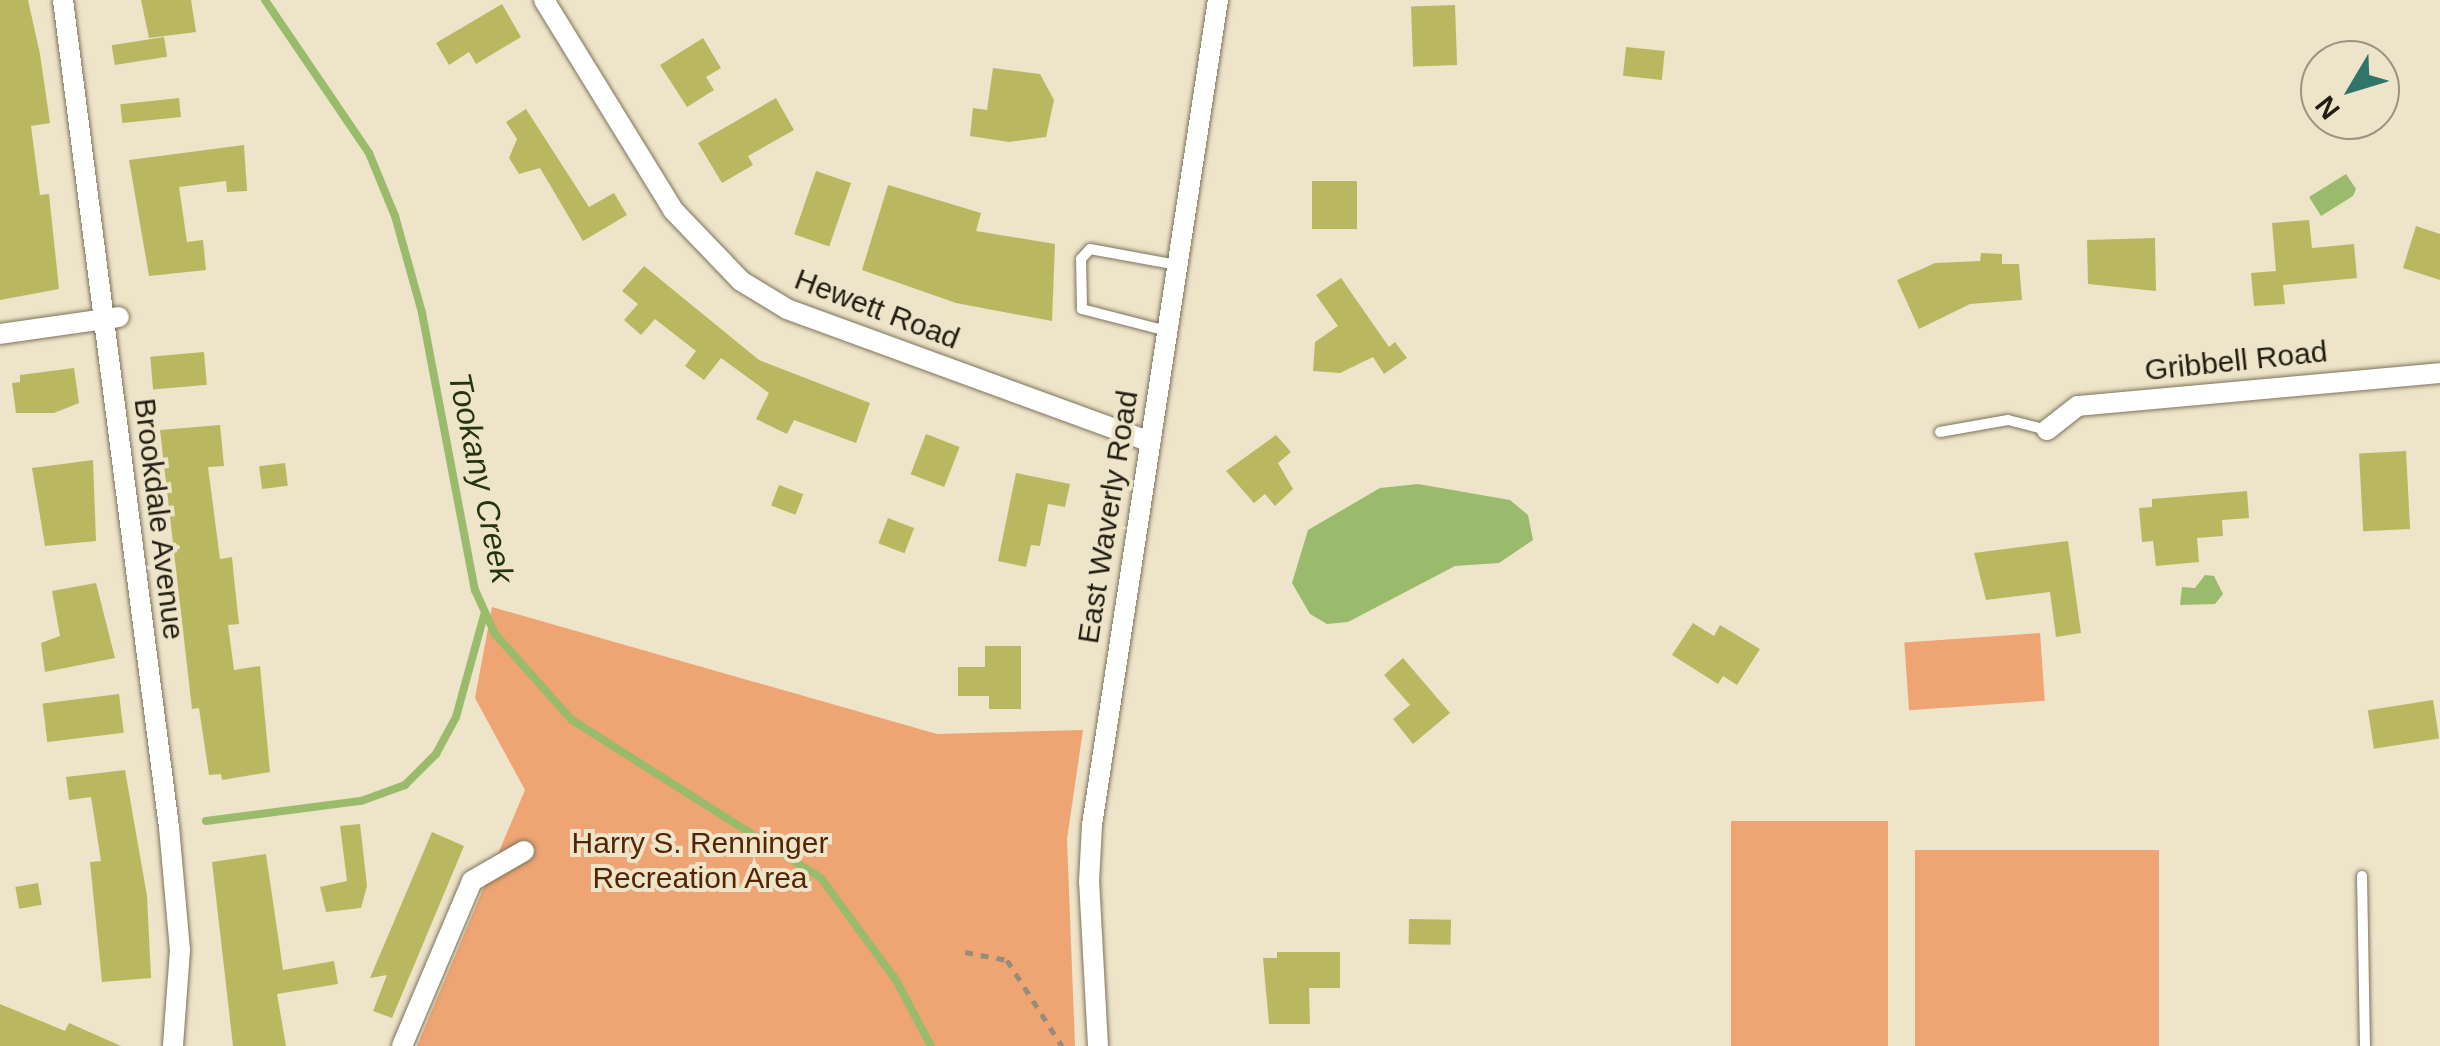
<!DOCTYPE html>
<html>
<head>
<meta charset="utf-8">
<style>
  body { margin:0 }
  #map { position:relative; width:2440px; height:1046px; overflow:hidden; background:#eee4c9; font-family:Arial,sans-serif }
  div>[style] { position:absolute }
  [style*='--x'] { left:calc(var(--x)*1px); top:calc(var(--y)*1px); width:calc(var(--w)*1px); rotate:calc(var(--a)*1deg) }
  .green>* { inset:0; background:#eea473; transform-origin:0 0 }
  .water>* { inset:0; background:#9bbb6c }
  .stream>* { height:8px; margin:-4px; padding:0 4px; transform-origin:4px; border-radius:4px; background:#9bbb6c }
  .building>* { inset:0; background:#b9b861; transform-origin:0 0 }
  .path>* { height:5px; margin-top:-2.5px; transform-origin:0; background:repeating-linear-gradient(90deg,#948d7a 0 8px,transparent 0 16px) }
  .roads { filter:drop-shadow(0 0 2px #7d745c) drop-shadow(0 0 2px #7d745c) }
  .lane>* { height:10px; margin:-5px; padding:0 5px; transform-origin:5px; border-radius:5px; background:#fff }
  .street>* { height:20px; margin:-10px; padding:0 10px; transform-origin:10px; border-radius:10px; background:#fff }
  span { translate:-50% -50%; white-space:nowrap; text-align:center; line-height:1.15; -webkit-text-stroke:8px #eee4c9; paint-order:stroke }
  .street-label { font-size:30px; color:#211d13 }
  .park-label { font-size:30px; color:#542500 }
  .water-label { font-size:32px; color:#263311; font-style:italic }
  .north { position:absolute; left:2300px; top:40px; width:100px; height:100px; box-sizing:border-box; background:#eee4c9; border:2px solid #9c9480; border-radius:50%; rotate:232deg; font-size:28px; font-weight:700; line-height:40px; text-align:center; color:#211d13 }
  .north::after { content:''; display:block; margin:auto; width:35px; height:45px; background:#2f756a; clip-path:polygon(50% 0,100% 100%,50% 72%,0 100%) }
</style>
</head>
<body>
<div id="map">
  <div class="green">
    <div style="clip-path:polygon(492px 607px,937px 734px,1083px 730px,1067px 839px,1075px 1046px,417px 1046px,525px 790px,475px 698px)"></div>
    <div style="left:2040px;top:633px;width:68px;height:136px;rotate:86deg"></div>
    <div style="left:1731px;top:821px;width:157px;height:225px"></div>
    <div style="left:1915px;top:850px;width:244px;height:196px"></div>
  </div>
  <div class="water">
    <div style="clip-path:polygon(2346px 174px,2356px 189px,2353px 196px,2321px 216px,2309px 197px)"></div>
    <div style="clip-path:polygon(1418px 484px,1510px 500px,1528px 515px,1533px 540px,1499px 563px,1455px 566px,1348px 622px,1327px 624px,1310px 614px,1292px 583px,1308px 530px,1380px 488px)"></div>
    <div style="clip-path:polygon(2205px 575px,2214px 576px,2223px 594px,2215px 604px,2180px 605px,2182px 587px,2195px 588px)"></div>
  </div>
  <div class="stream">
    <div style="--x:265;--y:0;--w:185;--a:55.8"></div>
    <div style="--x:369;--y:153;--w:68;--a:67.6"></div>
    <div style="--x:395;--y:216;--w:101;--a:74.4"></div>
    <div style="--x:422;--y:313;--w:282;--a:79.2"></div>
    <div style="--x:475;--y:590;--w:48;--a:65.6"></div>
    <div style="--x:495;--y:634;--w:115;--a:48.2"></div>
    <div style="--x:572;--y:720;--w:295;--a:32.4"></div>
    <div style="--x:821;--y:878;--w:127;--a:53.7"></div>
    <div style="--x:896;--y:980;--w:75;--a:62.1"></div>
    <div style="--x:206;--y:821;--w:156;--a:-7.4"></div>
    <div style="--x:361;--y:801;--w:47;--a:-20"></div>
    <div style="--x:405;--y:785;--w:44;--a:-45"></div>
    <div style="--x:436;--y:754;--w:42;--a:-61.6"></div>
    <div style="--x:456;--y:717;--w:106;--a:-74.6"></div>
  </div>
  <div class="building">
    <div style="clip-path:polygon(0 0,28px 0,40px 54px,50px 123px,31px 126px,40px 195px,49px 194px,59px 289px,0 300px)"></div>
    <div style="clip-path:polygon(141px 0,191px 0,196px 32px,149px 38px)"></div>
    <div style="clip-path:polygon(502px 4px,521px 37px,476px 64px,469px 52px,449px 65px,436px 43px)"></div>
    <div style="left:1455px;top:5px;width:60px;height:44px;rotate:88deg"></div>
    <div style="left:164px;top:37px;width:20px;height:53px;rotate:81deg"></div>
    <div style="clip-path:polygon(703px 38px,721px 68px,706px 77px,714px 90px,687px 107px,660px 65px)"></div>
    <div style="left:1626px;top:47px;width:39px;height:29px;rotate:6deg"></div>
    <div style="clip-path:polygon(993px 68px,1040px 74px,1054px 100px,1046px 137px,1009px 142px,970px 136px,973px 108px,987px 110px)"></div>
    <div style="left:179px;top:98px;width:19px;height:59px;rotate:84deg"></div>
    <div style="clip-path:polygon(776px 98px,794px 130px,748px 156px,753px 165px,722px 183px,698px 143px)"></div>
    <div style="clip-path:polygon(526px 109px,589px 207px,614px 193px,627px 215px,583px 241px,540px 168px,519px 174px,509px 158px,517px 139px,506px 122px)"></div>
    <div style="clip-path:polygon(244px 145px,247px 191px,227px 192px,226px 181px,179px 187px,187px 242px,203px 240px,206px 270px,149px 276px,129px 160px)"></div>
    <div style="left:816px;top:171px;width:37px;height:67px;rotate:19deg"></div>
    <div style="left:1312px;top:181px;width:45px;height:48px"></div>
    <div style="clip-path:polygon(888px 185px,981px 213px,976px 231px,1055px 244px,1052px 321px,956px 303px,862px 270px)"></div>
    <div style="clip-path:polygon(2309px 220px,2312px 248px,2354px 244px,2357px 278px,2283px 285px,2285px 304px,2254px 306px,2251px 273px,2276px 271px,2272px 223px)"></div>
    <div style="clip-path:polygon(2416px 226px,2440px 234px,2440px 280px,2403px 268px)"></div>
    <div style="clip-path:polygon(2155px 238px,2156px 291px,2088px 284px,2087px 240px)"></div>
    <div style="clip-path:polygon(1981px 253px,2002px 254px,2002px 264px,2019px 264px,2022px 300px,1970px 304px,1919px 329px,1897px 280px,1935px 263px,1980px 261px)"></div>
    <div style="clip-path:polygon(644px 266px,759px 360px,870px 403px,856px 443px,794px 420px,787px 434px,756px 419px,769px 393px,721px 358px,704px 380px,685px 366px,696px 351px,655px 319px,641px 335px,624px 320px,638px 304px,622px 291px)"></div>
    <div style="clip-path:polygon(1341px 278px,1389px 347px,1395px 342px,1407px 358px,1384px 374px,1373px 357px,1340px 373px,1313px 371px,1315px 342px,1338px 326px,1316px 295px)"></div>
    <div style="left:204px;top:352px;width:33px;height:54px;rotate:85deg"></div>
    <div style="clip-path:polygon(74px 368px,79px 403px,54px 413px,16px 413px,12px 383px,20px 382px,20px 375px)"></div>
    <div style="clip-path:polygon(220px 425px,224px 466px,208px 467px,220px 559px,232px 557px,234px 578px,239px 624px,228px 625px,234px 670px,260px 666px,270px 772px,222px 780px,221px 774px,209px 775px,199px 708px,192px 709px,160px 430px)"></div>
    <div style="left:926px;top:434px;width:36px;height:43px;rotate:21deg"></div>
    <div style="clip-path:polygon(1276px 435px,1291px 452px,1278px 463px,1293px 489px,1275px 506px,1265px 494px,1254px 503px,1226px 471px)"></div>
    <div style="left:2406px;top:451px;width:78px;height:47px;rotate:87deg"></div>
    <div style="clip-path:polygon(93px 460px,96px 541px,45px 546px,32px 468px)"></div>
    <div style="left:285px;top:463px;width:23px;height:26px;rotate:83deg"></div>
    <div style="clip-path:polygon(1016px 473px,1070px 484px,1065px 507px,1048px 504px,1040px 546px,1031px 545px,1026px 567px,998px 561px)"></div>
    <div style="left:779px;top:485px;width:26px;height:22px;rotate:21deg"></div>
    <div style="clip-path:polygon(2247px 491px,2249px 518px,2222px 520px,2223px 536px,2197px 538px,2199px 562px,2156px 566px,2153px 541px,2142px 542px,2139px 508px,2152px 507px,2152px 499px)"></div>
    <div style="left:888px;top:518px;width:28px;height:27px;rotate:21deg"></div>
    <div style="clip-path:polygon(2068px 541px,2081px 633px,2056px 637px,2050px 592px,1986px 600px,1974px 553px)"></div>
    <div style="clip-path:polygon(96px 583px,115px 658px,45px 672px,41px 643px,60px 636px,52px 591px)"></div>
    <div style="clip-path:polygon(1693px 623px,1714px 636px,1720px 625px,1760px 649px,1737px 685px,1723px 676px,1718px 684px,1672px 655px)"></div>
    <div style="clip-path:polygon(985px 646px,1021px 646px,1021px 709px,989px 709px,989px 696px,958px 696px,958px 667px,985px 667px)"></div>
    <div style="clip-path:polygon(1403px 658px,1450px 713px,1413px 744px,1393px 719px,1410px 705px,1384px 675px)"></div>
    <div style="left:119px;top:694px;width:39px;height:77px;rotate:83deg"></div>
    <div style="left:2433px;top:700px;width:39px;height:66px;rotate:81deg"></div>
    <div style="clip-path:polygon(125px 770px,147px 896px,151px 978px,102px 982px,90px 862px,101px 861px,91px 797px,69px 800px,66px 777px)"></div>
    <div style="clip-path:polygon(360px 824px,367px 886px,361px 908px,326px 912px,320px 887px,347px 881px,340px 826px)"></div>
    <div style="clip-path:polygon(432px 832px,464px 846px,392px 1018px,373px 1011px,387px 975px,370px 978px)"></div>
    <div style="clip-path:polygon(266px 854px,283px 970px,334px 961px,338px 984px,277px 994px,286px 1046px,233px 1046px,212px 862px)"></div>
    <div style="left:38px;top:883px;width:22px;height:23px;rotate:80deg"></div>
    <div style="left:1409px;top:919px;width:42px;height:25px;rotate:1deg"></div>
    <div style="clip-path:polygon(1277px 952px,1340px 952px,1340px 988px,1309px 988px,1310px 1024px,1269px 1024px,1263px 958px,1277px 958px)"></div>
    <div style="clip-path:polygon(0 1004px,65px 1031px,69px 1023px,121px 1046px,0 1046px)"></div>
  </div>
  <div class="path">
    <div style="--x:965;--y:952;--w:43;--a:10.8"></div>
    <div style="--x:1007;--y:960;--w:102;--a:57.4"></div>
  </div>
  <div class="roads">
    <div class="lane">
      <div style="--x:1167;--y:331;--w:88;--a:-165.5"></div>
      <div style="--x:1082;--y:309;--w:50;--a:-91.1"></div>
      <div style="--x:1081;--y:259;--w:13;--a:-48"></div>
      <div style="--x:1090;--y:249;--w:88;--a:10.4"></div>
      <div style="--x:1940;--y:432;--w:69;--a:-10"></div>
      <div style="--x:2008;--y:420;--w:40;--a:14.4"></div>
      <div style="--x:2362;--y:876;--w:170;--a:89"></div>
    </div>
    <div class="street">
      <div style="--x:63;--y:0;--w:834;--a:82.7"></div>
      <div style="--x:169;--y:827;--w:123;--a:84.9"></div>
      <div style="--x:180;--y:950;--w:96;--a:94.2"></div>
      <div style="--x:544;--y:0;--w:246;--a:58.4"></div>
      <div style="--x:673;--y:210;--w:98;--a:46.2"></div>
      <div style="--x:741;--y:281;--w:54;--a:31.3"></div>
      <div style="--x:787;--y:309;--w:387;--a:20.1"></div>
      <div style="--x:0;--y:334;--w:120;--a:-8.1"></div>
      <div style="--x:2047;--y:430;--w:39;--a:-38"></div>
      <div style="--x:2078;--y:406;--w:364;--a:-5.2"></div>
      <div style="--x:402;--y:1046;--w:179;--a:-67"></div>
      <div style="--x:472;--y:881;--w:60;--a:-30"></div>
      <div style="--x:1098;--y:1046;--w:164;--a:-93.1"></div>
      <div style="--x:1089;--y:882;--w:57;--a:-87"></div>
      <div style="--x:1092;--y:825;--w:835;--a:-81.32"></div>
    </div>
  </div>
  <div class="street-label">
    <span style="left:877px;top:309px;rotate:21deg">Hewett Road</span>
    <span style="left:2236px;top:361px;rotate:-6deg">Gribbell Road</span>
    <span style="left:1108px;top:517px;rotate:-81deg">East Waverly Road</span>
    <span style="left:159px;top:519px;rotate:83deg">Brookdale Avenue</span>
  </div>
  <div class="park-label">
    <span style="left:700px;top:860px">Harry S. Renninger<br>Recreation Area</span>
  </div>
  <div class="water-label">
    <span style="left:481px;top:478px;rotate:78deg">Tookany Creek</span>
  </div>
  <div class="north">N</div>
</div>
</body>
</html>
